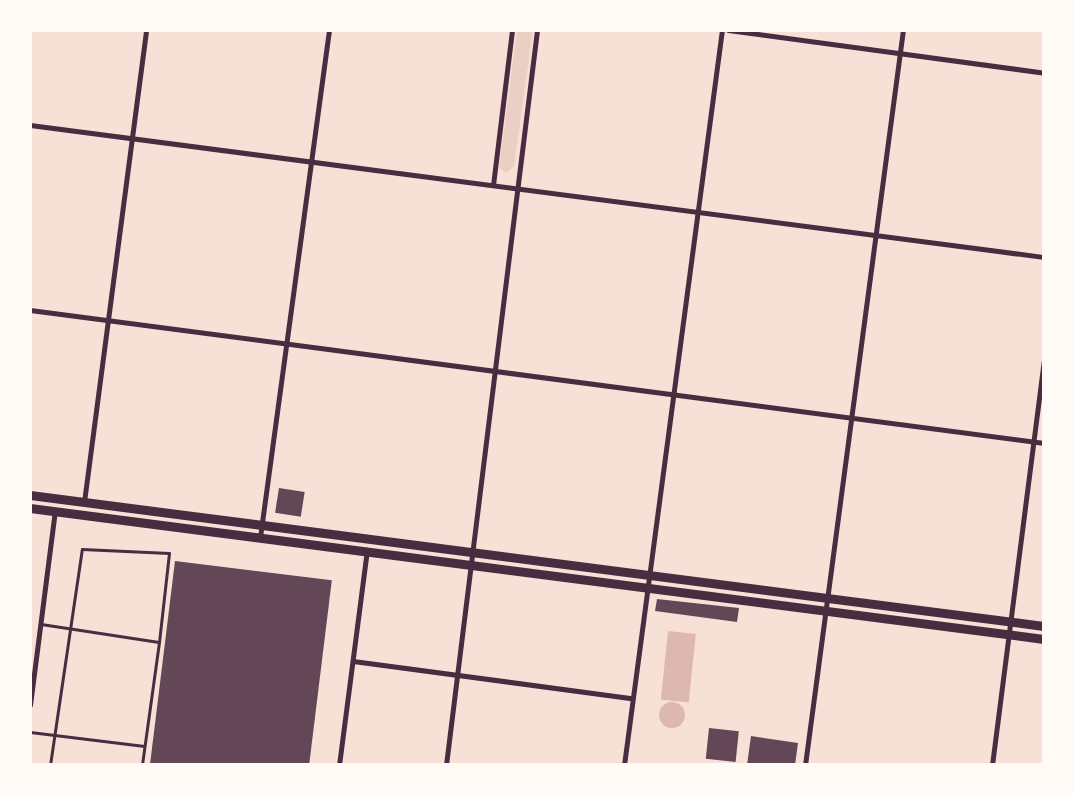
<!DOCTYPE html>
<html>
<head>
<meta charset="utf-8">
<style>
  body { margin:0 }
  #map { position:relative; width:1074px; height:795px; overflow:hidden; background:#f7e1d7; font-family:"PT Sans Narrow",sans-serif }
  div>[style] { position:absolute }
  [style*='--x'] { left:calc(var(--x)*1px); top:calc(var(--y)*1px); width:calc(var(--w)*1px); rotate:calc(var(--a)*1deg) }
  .green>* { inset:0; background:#ebcfc5 }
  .water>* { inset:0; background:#dcb8b0; transform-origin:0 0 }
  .round { border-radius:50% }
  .building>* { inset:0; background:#644757; transform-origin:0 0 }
  .service>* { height:3px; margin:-1.5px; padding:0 1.5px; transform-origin:1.5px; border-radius:1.5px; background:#4a2c40 }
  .minor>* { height:5px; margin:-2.5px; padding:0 2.5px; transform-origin:2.5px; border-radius:2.5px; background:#4a2c40 }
  .primary>* { height:9px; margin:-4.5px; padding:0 4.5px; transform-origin:4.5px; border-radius:4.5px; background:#4a2c40 }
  span { translate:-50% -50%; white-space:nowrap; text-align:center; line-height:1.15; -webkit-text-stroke:4.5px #fffaf5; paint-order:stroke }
  .frame { position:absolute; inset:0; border:32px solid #fffaf5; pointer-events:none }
</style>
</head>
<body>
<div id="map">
  <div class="green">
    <div style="clip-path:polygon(517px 30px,533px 30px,514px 166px,506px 173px,499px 168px)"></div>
  </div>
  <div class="water">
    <div style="left:668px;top:631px;width:28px;height:69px;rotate:6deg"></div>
    <div class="round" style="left:659px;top:702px;width:26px;height:26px"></div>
  </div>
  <div class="building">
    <div style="left:279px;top:488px;width:26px;height:25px;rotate:9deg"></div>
    <div style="left:175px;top:561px;width:158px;height:206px;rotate:7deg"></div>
    <div style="clip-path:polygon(657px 599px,739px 608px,737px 622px,655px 611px)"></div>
    <div style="left:709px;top:728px;width:30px;height:31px;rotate:6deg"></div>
    <div style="clip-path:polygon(751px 736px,798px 743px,795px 765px,747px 765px)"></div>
  </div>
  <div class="service">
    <div style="--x:41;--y:624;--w:119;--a:8.7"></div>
    <div style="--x:159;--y:642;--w:124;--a:97.9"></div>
    <div style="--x:30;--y:732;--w:115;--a:7"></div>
    <div style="--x:50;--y:765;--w:218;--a:-81.6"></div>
    <div style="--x:82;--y:549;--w:87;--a:2.6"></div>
    <div style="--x:169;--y:553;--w:90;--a:96.4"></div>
  </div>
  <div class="minor">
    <div style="--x:728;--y:30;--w:319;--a:7.7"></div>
    <div style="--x:30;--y:125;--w:1023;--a:7.42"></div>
    <div style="--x:493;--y:185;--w:156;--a:-83"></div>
    <div style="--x:30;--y:310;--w:1023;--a:7.47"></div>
    <div style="--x:84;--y:502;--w:476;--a:-82.5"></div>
    <div style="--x:260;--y:537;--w:512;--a:-82.25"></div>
    <div style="--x:353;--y:661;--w:281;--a:7.6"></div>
    <div style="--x:30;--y:705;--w:196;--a:-82.7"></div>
    <div style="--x:339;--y:765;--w:217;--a:-82.6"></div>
    <div style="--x:446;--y:765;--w:741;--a:-82.94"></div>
    <div style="--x:624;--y:765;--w:742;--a:-82.41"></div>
    <div style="--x:805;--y:765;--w:742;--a:-82.41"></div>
    <div style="--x:992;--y:765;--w:407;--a:-82.7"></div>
  </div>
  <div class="primary">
    <div style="--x:30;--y:495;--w:1022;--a:7.36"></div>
    <div style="--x:30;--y:508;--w:1022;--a:7.36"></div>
  </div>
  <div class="frame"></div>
</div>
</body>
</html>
